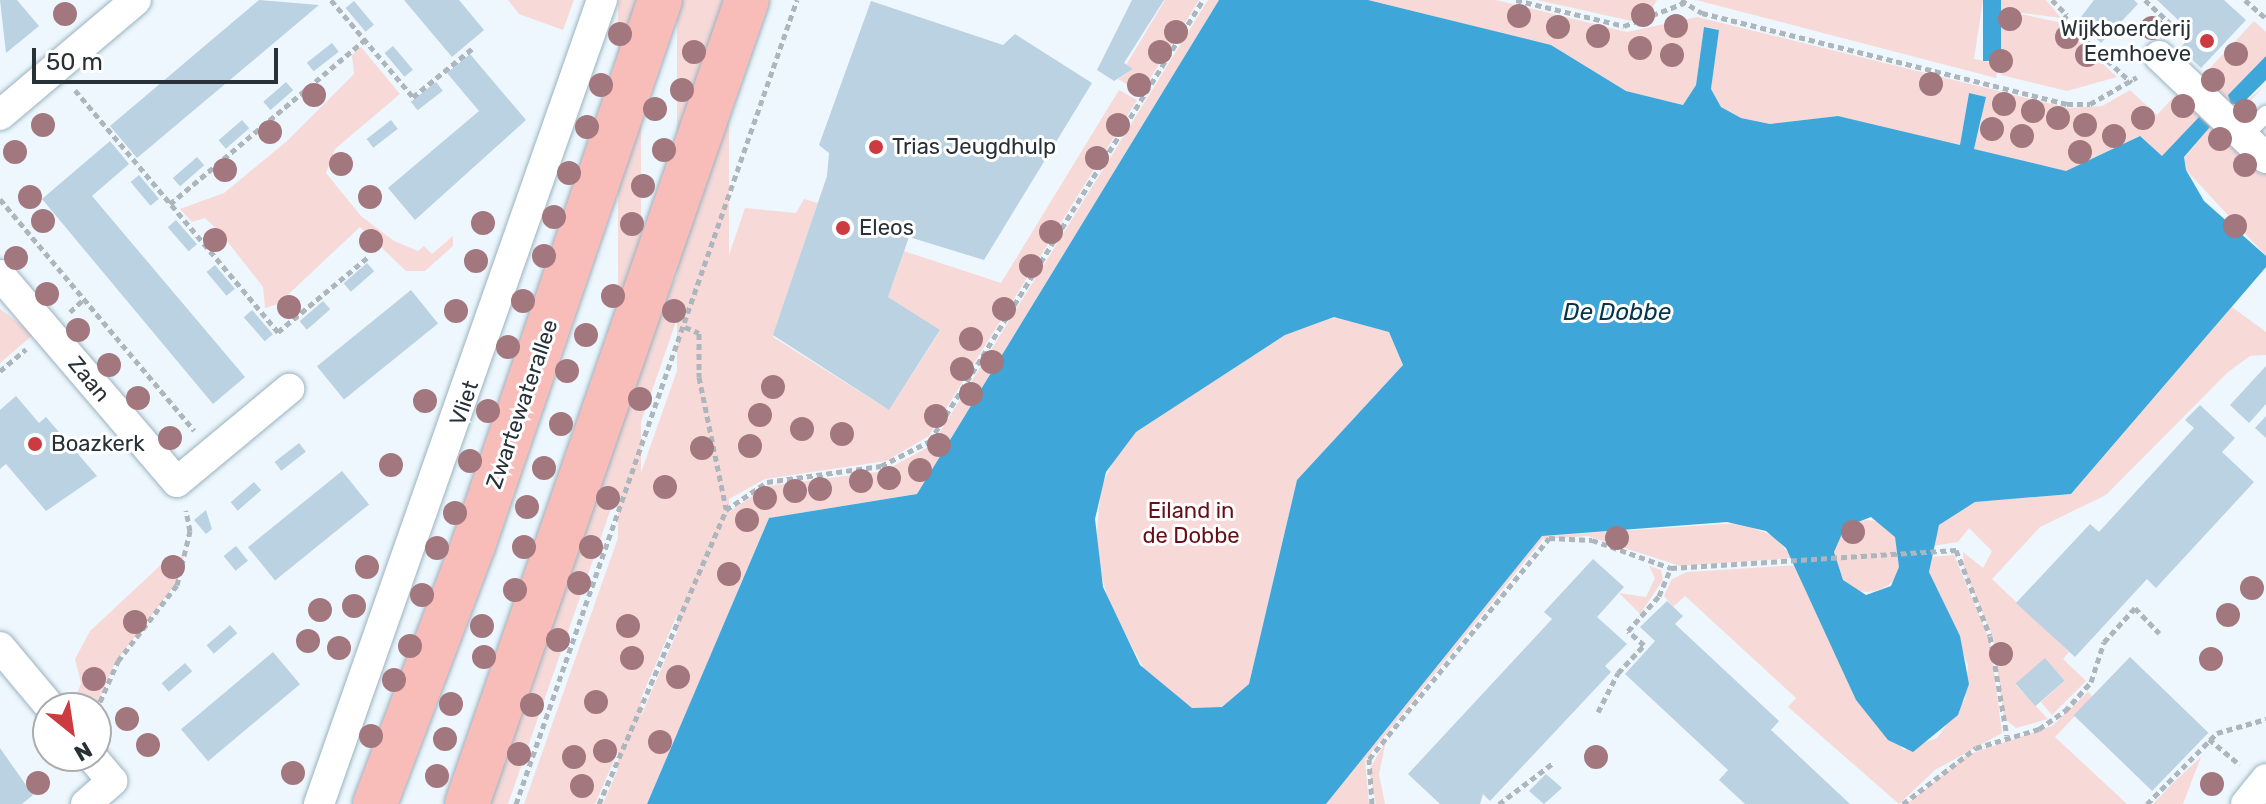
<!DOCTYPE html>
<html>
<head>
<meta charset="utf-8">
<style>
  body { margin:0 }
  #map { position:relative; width:2266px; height:804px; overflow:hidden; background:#edf7fd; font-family:Rubik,sans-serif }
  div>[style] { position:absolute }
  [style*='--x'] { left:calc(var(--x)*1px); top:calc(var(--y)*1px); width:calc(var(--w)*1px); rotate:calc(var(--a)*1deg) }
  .green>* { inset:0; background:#f7dad8; transform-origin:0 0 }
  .round { border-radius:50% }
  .water>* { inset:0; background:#3ea6d9; transform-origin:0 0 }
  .building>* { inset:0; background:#bad2e1; transform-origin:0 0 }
  .path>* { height:5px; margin-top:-2.5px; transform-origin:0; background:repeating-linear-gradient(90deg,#acb6bc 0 6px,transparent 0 10px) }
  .roads { filter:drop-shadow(0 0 2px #9ab2c0) drop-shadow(0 0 2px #9ab2c0) }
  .lane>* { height:16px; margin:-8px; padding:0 8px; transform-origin:8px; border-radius:8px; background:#fff }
  .street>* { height:30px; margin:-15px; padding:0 15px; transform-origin:15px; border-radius:15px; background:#fff }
  .primary>* { height:44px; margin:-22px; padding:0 22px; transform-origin:22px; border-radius:22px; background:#f8bcb9 }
  .trees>* { width:24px; height:24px; margin:-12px; border-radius:50%; background:#a3777e }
  .dots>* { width:22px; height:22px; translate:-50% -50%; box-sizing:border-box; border:4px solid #fff; border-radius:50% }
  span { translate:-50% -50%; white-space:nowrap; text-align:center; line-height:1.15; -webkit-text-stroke:6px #fff; paint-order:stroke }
  .poi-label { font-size:22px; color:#273137 }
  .right { translate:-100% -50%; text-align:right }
  .left { translate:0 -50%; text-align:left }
  .street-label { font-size:22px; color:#273137 }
  .park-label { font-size:22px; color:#670f16 }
  .water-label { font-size:24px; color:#063449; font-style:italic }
  .north { position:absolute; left:32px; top:692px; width:80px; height:80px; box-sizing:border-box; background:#fff; border:2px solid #a9adaf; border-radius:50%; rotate:150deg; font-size:22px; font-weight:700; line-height:32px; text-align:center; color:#273137 }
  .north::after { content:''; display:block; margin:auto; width:28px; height:36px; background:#cb3b40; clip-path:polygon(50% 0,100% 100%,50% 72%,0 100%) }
  .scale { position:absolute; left:32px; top:48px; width:246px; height:36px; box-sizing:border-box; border:4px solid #273137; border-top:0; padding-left:10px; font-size:24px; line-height:28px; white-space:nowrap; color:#273137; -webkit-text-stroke:6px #fff; paint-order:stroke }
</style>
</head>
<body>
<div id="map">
  <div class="green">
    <div style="clip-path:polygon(508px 0,574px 0,563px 30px,519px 14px)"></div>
    <div style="left:618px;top:0;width:23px;height:852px"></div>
    <div style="left:677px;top:0;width:52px;height:852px"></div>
    <div style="clip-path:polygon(1165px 0,1199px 0,1141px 93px,1118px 79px,1133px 69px,1126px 65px)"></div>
    <div style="clip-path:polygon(1208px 0,1219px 0,917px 494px,769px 518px,647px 804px,603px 804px,729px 512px,767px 486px,884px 471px,932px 445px)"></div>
    <div style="clip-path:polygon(1368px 0,1496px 0,1627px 32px,1697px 17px,2068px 108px,2102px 106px,2130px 90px,2157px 115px,2179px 91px,2266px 167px,2266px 256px,2186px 170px,2184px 158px,2210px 127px,2199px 118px,2162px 157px,2139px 136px,2066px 171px,1974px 149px,1982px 118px,1969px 93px,1960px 146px,1838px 116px,1770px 124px,1741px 118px,1721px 107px,1711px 89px,1718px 29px,1704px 27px,1696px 85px,1683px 105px,1626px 91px,1551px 45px)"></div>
    <div style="clip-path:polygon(1537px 0,1657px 0,1647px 17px,1631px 21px)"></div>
    <div style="clip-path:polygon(1696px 0,1983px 0,1974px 59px,1990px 62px,2001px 0,2046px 0,2061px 18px,2007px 11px,2058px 22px,2117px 77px,2067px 91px,2001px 75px,2000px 56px,1996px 78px)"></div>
    <div style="clip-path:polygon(2254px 21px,2266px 32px,2266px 56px,2229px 102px,2245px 102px,2266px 85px,2246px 105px,2224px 111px,2195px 84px)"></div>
    <div style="clip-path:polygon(361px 47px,400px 94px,335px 149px,326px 173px,361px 216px,394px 241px,418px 251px,424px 246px,432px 254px,453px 236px,453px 246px,425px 271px,406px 271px,360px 227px,278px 304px,265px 308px,263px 287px,220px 232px,205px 218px,192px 222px,180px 209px,224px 193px,287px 141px,354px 74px,352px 55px)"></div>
    <div style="clip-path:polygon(1119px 90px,1137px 100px,929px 436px,886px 461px,765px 479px,729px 499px,700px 340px,745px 208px,796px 213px,804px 199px,818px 203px,773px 337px,889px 410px,940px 331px,888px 297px,904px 251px,1001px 283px)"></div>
    <div style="clip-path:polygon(724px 184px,508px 804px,485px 804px,660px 309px)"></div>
    <div style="clip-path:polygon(2232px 307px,2266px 332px,2266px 355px,2250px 356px,2228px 372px,2106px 495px,2040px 527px,1992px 579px,2069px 652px,2063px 659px,2086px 681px,2052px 715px,2041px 702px,2065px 681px,2045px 659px,2016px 685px,2048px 719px,2016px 728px,2004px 718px,1993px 637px,1964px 571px,1963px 552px,1983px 568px,1992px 551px,1969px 528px,1958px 542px,1932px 546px,1939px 525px,1975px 502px,2071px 494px)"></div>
    <div style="clip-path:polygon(0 309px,34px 334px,0 363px)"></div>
    <div style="clip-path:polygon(1327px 317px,1361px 319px,1389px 332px,1403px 365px,1297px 480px,1249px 684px,1222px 707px,1192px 708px,1146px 673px,1109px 603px,1095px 552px,1101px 487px,1120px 447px,1136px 432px,1285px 335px)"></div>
    <div style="clip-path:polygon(690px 334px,723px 509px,595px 804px,524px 804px)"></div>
    <div class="round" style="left:1831px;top:520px;width:72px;height:72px"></div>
    <div style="clip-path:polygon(1740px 523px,1774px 536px,1793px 558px,1680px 566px,1588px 536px,1543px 539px,1365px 760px,1369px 804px,1326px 804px,1542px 536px)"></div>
    <div style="clip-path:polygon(1954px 555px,1990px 641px,2002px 733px,1935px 770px,1899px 804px,1788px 707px,1796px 698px,1685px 596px,1673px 607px,1664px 596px,1672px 579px,1687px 572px,1798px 565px,1856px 700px,1904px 750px,1937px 738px,1965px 699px,1968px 665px,1929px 572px,1930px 557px)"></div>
    <div style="clip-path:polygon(184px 556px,174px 586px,116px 661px,95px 708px,72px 708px,81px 683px,75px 659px,90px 631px,164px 562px)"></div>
    <div style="clip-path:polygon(1649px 566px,1661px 570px,1663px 580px,1640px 614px,1619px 593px,1646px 597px,1655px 578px)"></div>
    <div style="clip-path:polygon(2088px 692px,2093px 697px,2055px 737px,2127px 804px,1907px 804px,1967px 755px,2052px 726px)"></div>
    <div style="clip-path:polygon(1386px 741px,1379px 774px,1385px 804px,1376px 804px,1369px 770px)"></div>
    <div style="clip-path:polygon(2201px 757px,2183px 804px,2153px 804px,2173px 783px)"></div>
  </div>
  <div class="water">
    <div style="clip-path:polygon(evenodd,1219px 0,1368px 0,1551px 45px,1626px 91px,1683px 105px,1696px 85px,1704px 27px,1719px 30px,1711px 89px,1721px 107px,1741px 118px,1770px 124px,1838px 116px,1960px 145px,1969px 93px,1986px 97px,1974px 149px,2066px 171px,2140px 136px,2162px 156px,2199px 117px,2210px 127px,2184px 157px,2186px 170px,2204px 201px,2266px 256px,2266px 267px,2071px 494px,1975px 502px,1939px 525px,1929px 572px,1960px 636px,1969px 684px,1958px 715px,1913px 752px,1888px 740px,1856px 700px,1786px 548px,1766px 531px,1727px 522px,1542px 536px,1326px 804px,647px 804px,769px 518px,917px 494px,1219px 0,1334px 317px,1389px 332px,1403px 365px,1297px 480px,1249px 684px,1222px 707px,1192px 708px,1140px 665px,1103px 587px,1095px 519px,1106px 472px,1136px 432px,1285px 335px,1334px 317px,1219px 0,1871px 517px,1895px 537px,1899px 567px,1891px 586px,1866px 595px,1843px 580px,1834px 552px,1845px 527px,1871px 517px)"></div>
    <div style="left:1983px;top:0;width:18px;height:61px"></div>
    <div style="clip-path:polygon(2266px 56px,2266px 80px,2242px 104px,2231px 104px,2228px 95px)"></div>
  </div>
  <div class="building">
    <div style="clip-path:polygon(0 0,17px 0,39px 26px,6px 53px)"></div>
    <div style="clip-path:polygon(259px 0,319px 5px,137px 158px,110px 126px)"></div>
    <div style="clip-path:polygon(404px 0,459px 0,484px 30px,452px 57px)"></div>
    <div style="clip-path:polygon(1132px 0,1164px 0,1124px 63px,1133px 69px,1114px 81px,1097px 70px)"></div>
    <div style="clip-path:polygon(2094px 0,2134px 0,2138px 4px,2101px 43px,2078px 21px)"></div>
    <div style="clip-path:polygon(2157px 0,2224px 0,2246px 20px,2201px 68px,2180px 48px,2193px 34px)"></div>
    <div style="left:354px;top:1px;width:31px;height:11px;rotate:50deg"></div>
    <div style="clip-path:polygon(871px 1px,1003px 45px,1015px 34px,1092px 83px,984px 260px,909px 237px,888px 297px,940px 330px,889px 410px,773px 335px,827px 176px,829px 153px,819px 145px)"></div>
    <div style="left:332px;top:43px;width:11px;height:32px;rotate:52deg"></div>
    <div style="left:393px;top:46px;width:31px;height:11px;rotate:50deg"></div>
    <div style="clip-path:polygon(470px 54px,526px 120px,415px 220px,388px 188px,479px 111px,447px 73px)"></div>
    <div style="left:286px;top:82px;width:11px;height:30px;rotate:49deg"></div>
    <div style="left:436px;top:82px;width:11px;height:32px;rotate:52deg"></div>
    <div style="left:242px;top:120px;width:11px;height:31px;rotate:49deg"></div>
    <div style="left:391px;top:120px;width:11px;height:31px;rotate:52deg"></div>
    <div style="clip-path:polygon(110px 141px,129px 164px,92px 196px,245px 377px,213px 404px,42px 199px)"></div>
    <div style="left:197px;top:157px;width:11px;height:32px;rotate:49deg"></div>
    <div style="left:139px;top:175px;width:31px;height:11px;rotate:50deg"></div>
    <div style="left:176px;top:220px;width:32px;height:11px;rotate:49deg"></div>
    <div style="left:367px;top:263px;width:11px;height:31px;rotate:49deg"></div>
    <div style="left:215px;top:265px;width:31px;height:11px;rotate:50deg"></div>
    <div style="left:411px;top:290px;width:43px;height:121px;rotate:51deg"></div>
    <div style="left:323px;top:301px;width:11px;height:31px;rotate:49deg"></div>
    <div style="left:252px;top:310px;width:32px;height:11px;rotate:49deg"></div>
    <div style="clip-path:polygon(2266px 366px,2266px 404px,2249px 423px,2230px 405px)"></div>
    <div style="clip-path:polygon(16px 396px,39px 423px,46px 417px,97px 476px,46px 511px,6px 464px,0 469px,0 410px)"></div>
    <div style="clip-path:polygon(2200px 405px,2235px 438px,2222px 452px,2254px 482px,2156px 588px,2147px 579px,2075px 657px,2016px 603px,2090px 524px,2099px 532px,2194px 428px,2185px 420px)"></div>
    <div style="clip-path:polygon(2266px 416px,2266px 438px,2255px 428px)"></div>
    <div style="left:299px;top:443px;width:11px;height:31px;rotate:52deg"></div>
    <div style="left:342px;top:471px;width:43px;height:121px;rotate:51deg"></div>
    <div style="left:254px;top:482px;width:11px;height:31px;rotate:49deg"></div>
    <div style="clip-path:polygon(206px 510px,212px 529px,206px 534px,194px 520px)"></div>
    <div style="left:236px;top:546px;width:19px;height:16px;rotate:51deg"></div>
    <div style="clip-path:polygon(1593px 559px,1624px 587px,1597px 617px,1627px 644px,1605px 666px,1611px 672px,1490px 801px,1483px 794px,1480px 804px,1440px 804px,1408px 774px,1552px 619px,1544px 612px)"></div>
    <div style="clip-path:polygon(1667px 601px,1683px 616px,1675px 624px,1779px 721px,1771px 730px,1850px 804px,1745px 804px,1719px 780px,1728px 770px,1625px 674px,1655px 641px,1640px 627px)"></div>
    <div style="left:230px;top:625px;width:11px;height:31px;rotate:49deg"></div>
    <div style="left:273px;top:652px;width:42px;height:120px;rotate:50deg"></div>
    <div style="left:2130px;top:657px;width:109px;height:81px;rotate:44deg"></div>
    <div style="left:2045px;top:658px;width:30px;height:39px;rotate:49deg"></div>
    <div style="left:185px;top:663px;width:11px;height:31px;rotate:49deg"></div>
    <div style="clip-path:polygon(0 748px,33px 795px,22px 804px,0 804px)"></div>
    <div style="clip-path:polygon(1546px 774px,1562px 788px,1544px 804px,1529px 791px)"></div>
  </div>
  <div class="path">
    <div style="--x:331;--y:0;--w:127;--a:49.8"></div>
    <div style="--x:413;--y:97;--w:79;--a:-39.3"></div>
    <div style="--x:1516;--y:0;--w:111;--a:13.5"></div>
    <div style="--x:1624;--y:26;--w:64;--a:-21"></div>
    <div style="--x:1681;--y:0;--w:25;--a:32"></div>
    <div style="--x:1702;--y:13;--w:376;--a:14"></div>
    <div style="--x:2067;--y:104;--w:23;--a:0"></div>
    <div style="--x:2090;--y:104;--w:54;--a:-29.9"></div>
    <div style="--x:2052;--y:0;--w:21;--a:45"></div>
    <div style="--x:2067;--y:15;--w:6;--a:129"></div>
    <div style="--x:2063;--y:20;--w:93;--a:42.4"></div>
    <div style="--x:2145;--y:0;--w:40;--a:43"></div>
    <div style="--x:2245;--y:0;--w:28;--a:41"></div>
    <div style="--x:75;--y:90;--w:316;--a:50"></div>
    <div style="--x:278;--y:332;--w:117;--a:-39.8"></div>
    <div style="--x:0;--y:199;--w:302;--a:50"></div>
    <div style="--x:170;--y:204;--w:255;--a:-40.1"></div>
    <div style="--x:70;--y:312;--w:19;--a:-43"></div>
    <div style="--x:685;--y:327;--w:15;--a:23"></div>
    <div style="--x:699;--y:333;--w:44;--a:90"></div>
    <div style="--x:699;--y:377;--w:135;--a:78.4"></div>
    <div style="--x:0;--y:371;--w:34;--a:-40"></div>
    <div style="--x:96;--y:711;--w:55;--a:-66.3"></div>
    <div style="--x:118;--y:661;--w:96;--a:-52.2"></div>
    <div style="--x:177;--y:585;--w:56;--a:-76.5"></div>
    <div style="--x:190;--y:531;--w:21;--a:-101"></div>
    <div style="--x:1598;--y:712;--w:44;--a:-62.9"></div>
    <div style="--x:1618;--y:673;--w:38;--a:-47"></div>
    <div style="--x:1644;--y:645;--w:21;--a:-139"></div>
    <div style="--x:1628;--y:631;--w:47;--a:-48.5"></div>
    <div style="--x:1659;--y:596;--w:30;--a:-67"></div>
    <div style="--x:2209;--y:739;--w:40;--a:40"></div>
    <div style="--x:516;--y:804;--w:852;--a:-70.74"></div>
    <div style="--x:599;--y:804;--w:320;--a:-66.6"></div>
    <div style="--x:726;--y:510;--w:50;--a:-34.3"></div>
    <div style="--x:767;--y:482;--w:115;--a:-8"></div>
    <div style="--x:881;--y:466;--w:55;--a:-27"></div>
    <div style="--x:930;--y:441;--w:519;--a:-58.24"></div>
    <div style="--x:1372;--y:804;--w:45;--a:-93.8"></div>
    <div style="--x:1369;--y:759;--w:285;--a:-50.8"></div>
    <div style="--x:1549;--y:538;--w:43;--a:2.7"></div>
    <div style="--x:1592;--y:540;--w:84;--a:19.5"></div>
    <div style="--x:1671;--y:568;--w:286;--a:-3.6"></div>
    <div style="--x:1956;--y:550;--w:92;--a:68.4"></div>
    <div style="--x:1990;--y:636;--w:101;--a:80.4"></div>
    <div style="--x:1499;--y:804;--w:68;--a:-37.2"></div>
    <div style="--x:1903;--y:804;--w:92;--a:-37.5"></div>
    <div style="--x:1976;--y:748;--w:66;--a:-16.8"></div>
    <div style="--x:2039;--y:729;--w:32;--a:-35"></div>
    <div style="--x:2065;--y:711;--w:39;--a:-48"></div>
    <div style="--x:2091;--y:682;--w:42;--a:-72"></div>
    <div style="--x:2104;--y:642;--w:46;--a:-47.6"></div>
    <div style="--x:2135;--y:608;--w:35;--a:46"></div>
    <div style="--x:2147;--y:804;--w:100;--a:-45.4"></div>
    <div style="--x:2217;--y:733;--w:51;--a:-15.9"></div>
  </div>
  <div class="roads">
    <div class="lane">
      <div style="--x:2243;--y:137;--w:33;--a:-45"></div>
    </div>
    <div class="street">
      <div style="--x:2159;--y:56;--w:148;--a:43.6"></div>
      <div style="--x:0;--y:115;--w:178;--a:-40.2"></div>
      <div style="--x:0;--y:275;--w:272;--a:49.5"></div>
      <div style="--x:177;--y:482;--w:146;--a:-39.7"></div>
      <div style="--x:0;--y:647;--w:80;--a:50.1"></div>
      <div style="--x:86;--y:804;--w:35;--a:-41"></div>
      <div style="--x:112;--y:781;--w:33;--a:-130"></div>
      <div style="--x:319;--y:804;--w:852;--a:-70.61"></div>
      <div style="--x:2246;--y:804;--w:32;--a:-51"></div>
    </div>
    <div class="primary">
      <div style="--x:375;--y:804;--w:279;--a:-69.2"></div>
      <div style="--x:474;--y:543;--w:574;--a:-71.09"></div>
      <div style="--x:467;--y:804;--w:851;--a:-70.8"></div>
    </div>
  </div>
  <div class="trees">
    <div style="left:65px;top:14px"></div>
    <div style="left:1643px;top:15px"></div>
    <div style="left:1519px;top:16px"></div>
    <div style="left:2010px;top:19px"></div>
    <div style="left:1676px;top:26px"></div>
    <div style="left:1558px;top:27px"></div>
    <div style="left:2152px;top:28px"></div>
    <div style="left:1176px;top:32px"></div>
    <div style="left:620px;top:34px"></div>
    <div style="left:1598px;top:36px"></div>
    <div style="left:2067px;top:37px"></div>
    <div style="left:1640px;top:48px"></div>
    <div style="left:694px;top:52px"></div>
    <div style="left:1160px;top:52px"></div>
    <div style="left:2236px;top:54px"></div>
    <div style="left:1672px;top:55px"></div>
    <div style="left:2087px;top:55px"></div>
    <div style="left:2001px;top:61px"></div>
    <div style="left:2213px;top:80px"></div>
    <div style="left:1931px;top:84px"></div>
    <div style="left:601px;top:85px"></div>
    <div style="left:1139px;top:85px"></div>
    <div style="left:682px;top:90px"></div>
    <div style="left:314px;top:95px"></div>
    <div style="left:2004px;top:104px"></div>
    <div style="left:2183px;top:106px"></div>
    <div style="left:655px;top:109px"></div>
    <div style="left:2033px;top:111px"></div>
    <div style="left:2245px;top:111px"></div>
    <div style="left:2058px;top:118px"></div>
    <div style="left:2143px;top:118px"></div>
    <div style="left:43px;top:125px"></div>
    <div style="left:1118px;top:125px"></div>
    <div style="left:2085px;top:125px"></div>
    <div style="left:587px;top:127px"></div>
    <div style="left:1992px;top:129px"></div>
    <div style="left:270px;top:132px"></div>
    <div style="left:2022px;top:136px"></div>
    <div style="left:2114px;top:136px"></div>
    <div style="left:2220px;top:139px"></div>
    <div style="left:664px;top:150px"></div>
    <div style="left:15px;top:152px"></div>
    <div style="left:2080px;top:152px"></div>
    <div style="left:1097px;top:158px"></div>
    <div style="left:341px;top:164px"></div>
    <div style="left:2245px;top:165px"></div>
    <div style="left:225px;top:170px"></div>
    <div style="left:569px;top:173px"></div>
    <div style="left:643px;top:186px"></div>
    <div style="left:30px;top:197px"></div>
    <div style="left:370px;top:197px"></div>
    <div style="left:554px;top:217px"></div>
    <div style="left:43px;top:221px"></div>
    <div style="left:483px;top:223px"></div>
    <div style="left:632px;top:224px"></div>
    <div style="left:2235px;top:226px"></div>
    <div style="left:1051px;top:232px"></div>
    <div style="left:215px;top:240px"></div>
    <div style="left:371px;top:241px"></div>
    <div style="left:544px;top:256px"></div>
    <div style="left:16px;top:258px"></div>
    <div style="left:476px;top:261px"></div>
    <div style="left:1031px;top:266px"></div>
    <div style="left:47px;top:294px"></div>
    <div style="left:613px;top:296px"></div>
    <div style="left:523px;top:301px"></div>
    <div style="left:289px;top:307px"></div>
    <div style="left:1004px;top:309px"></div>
    <div style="left:456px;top:311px"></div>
    <div style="left:674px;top:311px"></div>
    <div style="left:78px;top:330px"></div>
    <div style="left:586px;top:335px"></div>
    <div style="left:971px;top:339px"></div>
    <div style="left:508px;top:347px"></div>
    <div style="left:992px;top:362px"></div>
    <div style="left:109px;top:365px"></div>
    <div style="left:962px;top:369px"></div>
    <div style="left:567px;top:371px"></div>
    <div style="left:773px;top:387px"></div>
    <div style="left:971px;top:394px"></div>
    <div style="left:138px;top:398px"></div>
    <div style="left:640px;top:399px"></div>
    <div style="left:425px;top:401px"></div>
    <div style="left:488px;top:411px"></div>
    <div style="left:760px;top:415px"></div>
    <div style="left:936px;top:416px"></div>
    <div style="left:561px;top:424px"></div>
    <div style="left:802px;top:429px"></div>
    <div style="left:842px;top:434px"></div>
    <div style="left:170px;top:438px"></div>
    <div style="left:939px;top:445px"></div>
    <div style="left:750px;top:446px"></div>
    <div style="left:702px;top:448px"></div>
    <div style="left:470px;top:461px"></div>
    <div style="left:391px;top:465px"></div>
    <div style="left:544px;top:468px"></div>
    <div style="left:920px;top:470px"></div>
    <div style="left:889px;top:478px"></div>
    <div style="left:861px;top:481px"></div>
    <div style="left:665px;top:487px"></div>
    <div style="left:820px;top:489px"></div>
    <div style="left:795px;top:491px"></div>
    <div style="left:608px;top:498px"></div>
    <div style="left:765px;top:498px"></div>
    <div style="left:527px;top:507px"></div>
    <div style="left:455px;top:513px"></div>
    <div style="left:747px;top:520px"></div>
    <div style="left:1853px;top:532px"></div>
    <div style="left:1617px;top:538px"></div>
    <div style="left:524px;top:547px"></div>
    <div style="left:591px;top:547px"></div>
    <div style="left:437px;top:548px"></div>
    <div style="left:173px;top:567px"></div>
    <div style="left:367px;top:567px"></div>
    <div style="left:729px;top:574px"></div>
    <div style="left:579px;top:583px"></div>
    <div style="left:2252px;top:588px"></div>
    <div style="left:515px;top:590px"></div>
    <div style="left:422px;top:595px"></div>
    <div style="left:354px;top:606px"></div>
    <div style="left:320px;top:610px"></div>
    <div style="left:2228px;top:615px"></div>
    <div style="left:135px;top:622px"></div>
    <div style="left:482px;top:626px"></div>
    <div style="left:628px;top:626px"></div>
    <div style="left:558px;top:640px"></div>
    <div style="left:308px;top:641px"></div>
    <div style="left:410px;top:646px"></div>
    <div style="left:339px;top:648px"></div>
    <div style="left:2001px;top:654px"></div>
    <div style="left:484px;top:657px"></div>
    <div style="left:632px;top:658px"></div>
    <div style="left:2211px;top:659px"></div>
    <div style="left:678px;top:677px"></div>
    <div style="left:94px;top:679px"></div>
    <div style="left:394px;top:680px"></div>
    <div style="left:596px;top:702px"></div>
    <div style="left:451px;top:704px"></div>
    <div style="left:532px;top:705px"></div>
    <div style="left:127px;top:719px"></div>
    <div style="left:371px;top:736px"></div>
    <div style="left:445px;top:739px"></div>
    <div style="left:660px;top:742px"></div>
    <div style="left:148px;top:745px"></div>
    <div style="left:605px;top:751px"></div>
    <div style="left:519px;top:754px"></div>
    <div style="left:574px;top:757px"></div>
    <div style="left:1596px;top:757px"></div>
    <div style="left:293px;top:773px"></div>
    <div style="left:437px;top:776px"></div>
    <div style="left:38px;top:783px"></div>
    <div style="left:2212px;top:784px"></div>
    <div style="left:582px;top:786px"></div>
  </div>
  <div class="dots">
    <div style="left:2207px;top:41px;background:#cb3b40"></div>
    <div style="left:876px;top:147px;background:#cb3b40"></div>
    <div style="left:843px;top:228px;background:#cb3b40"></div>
    <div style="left:35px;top:444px;background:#cb3b40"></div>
  </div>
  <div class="poi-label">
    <span class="right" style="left:2191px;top:41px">Wijkboerderij<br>Eemhoeve</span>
    <span class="left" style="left:892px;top:147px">Trias Jeugdhulp</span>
    <span class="left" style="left:859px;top:228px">Eleos</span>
    <span class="left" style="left:51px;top:444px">Boazkerk</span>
  </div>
  <div class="street-label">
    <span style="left:89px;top:379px;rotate:50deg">Zaan</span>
    <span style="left:464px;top:403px;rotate:-71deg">Vliet</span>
    <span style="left:522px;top:404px;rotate:-71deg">Zwartewaterallee</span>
  </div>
  <div class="park-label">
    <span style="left:1191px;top:523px">Eiland in<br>de Dobbe</span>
  </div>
  <div class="water-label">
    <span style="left:1617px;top:313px">De Dobbe</span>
  </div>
  <div class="north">N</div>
  <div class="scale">50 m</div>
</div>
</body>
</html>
